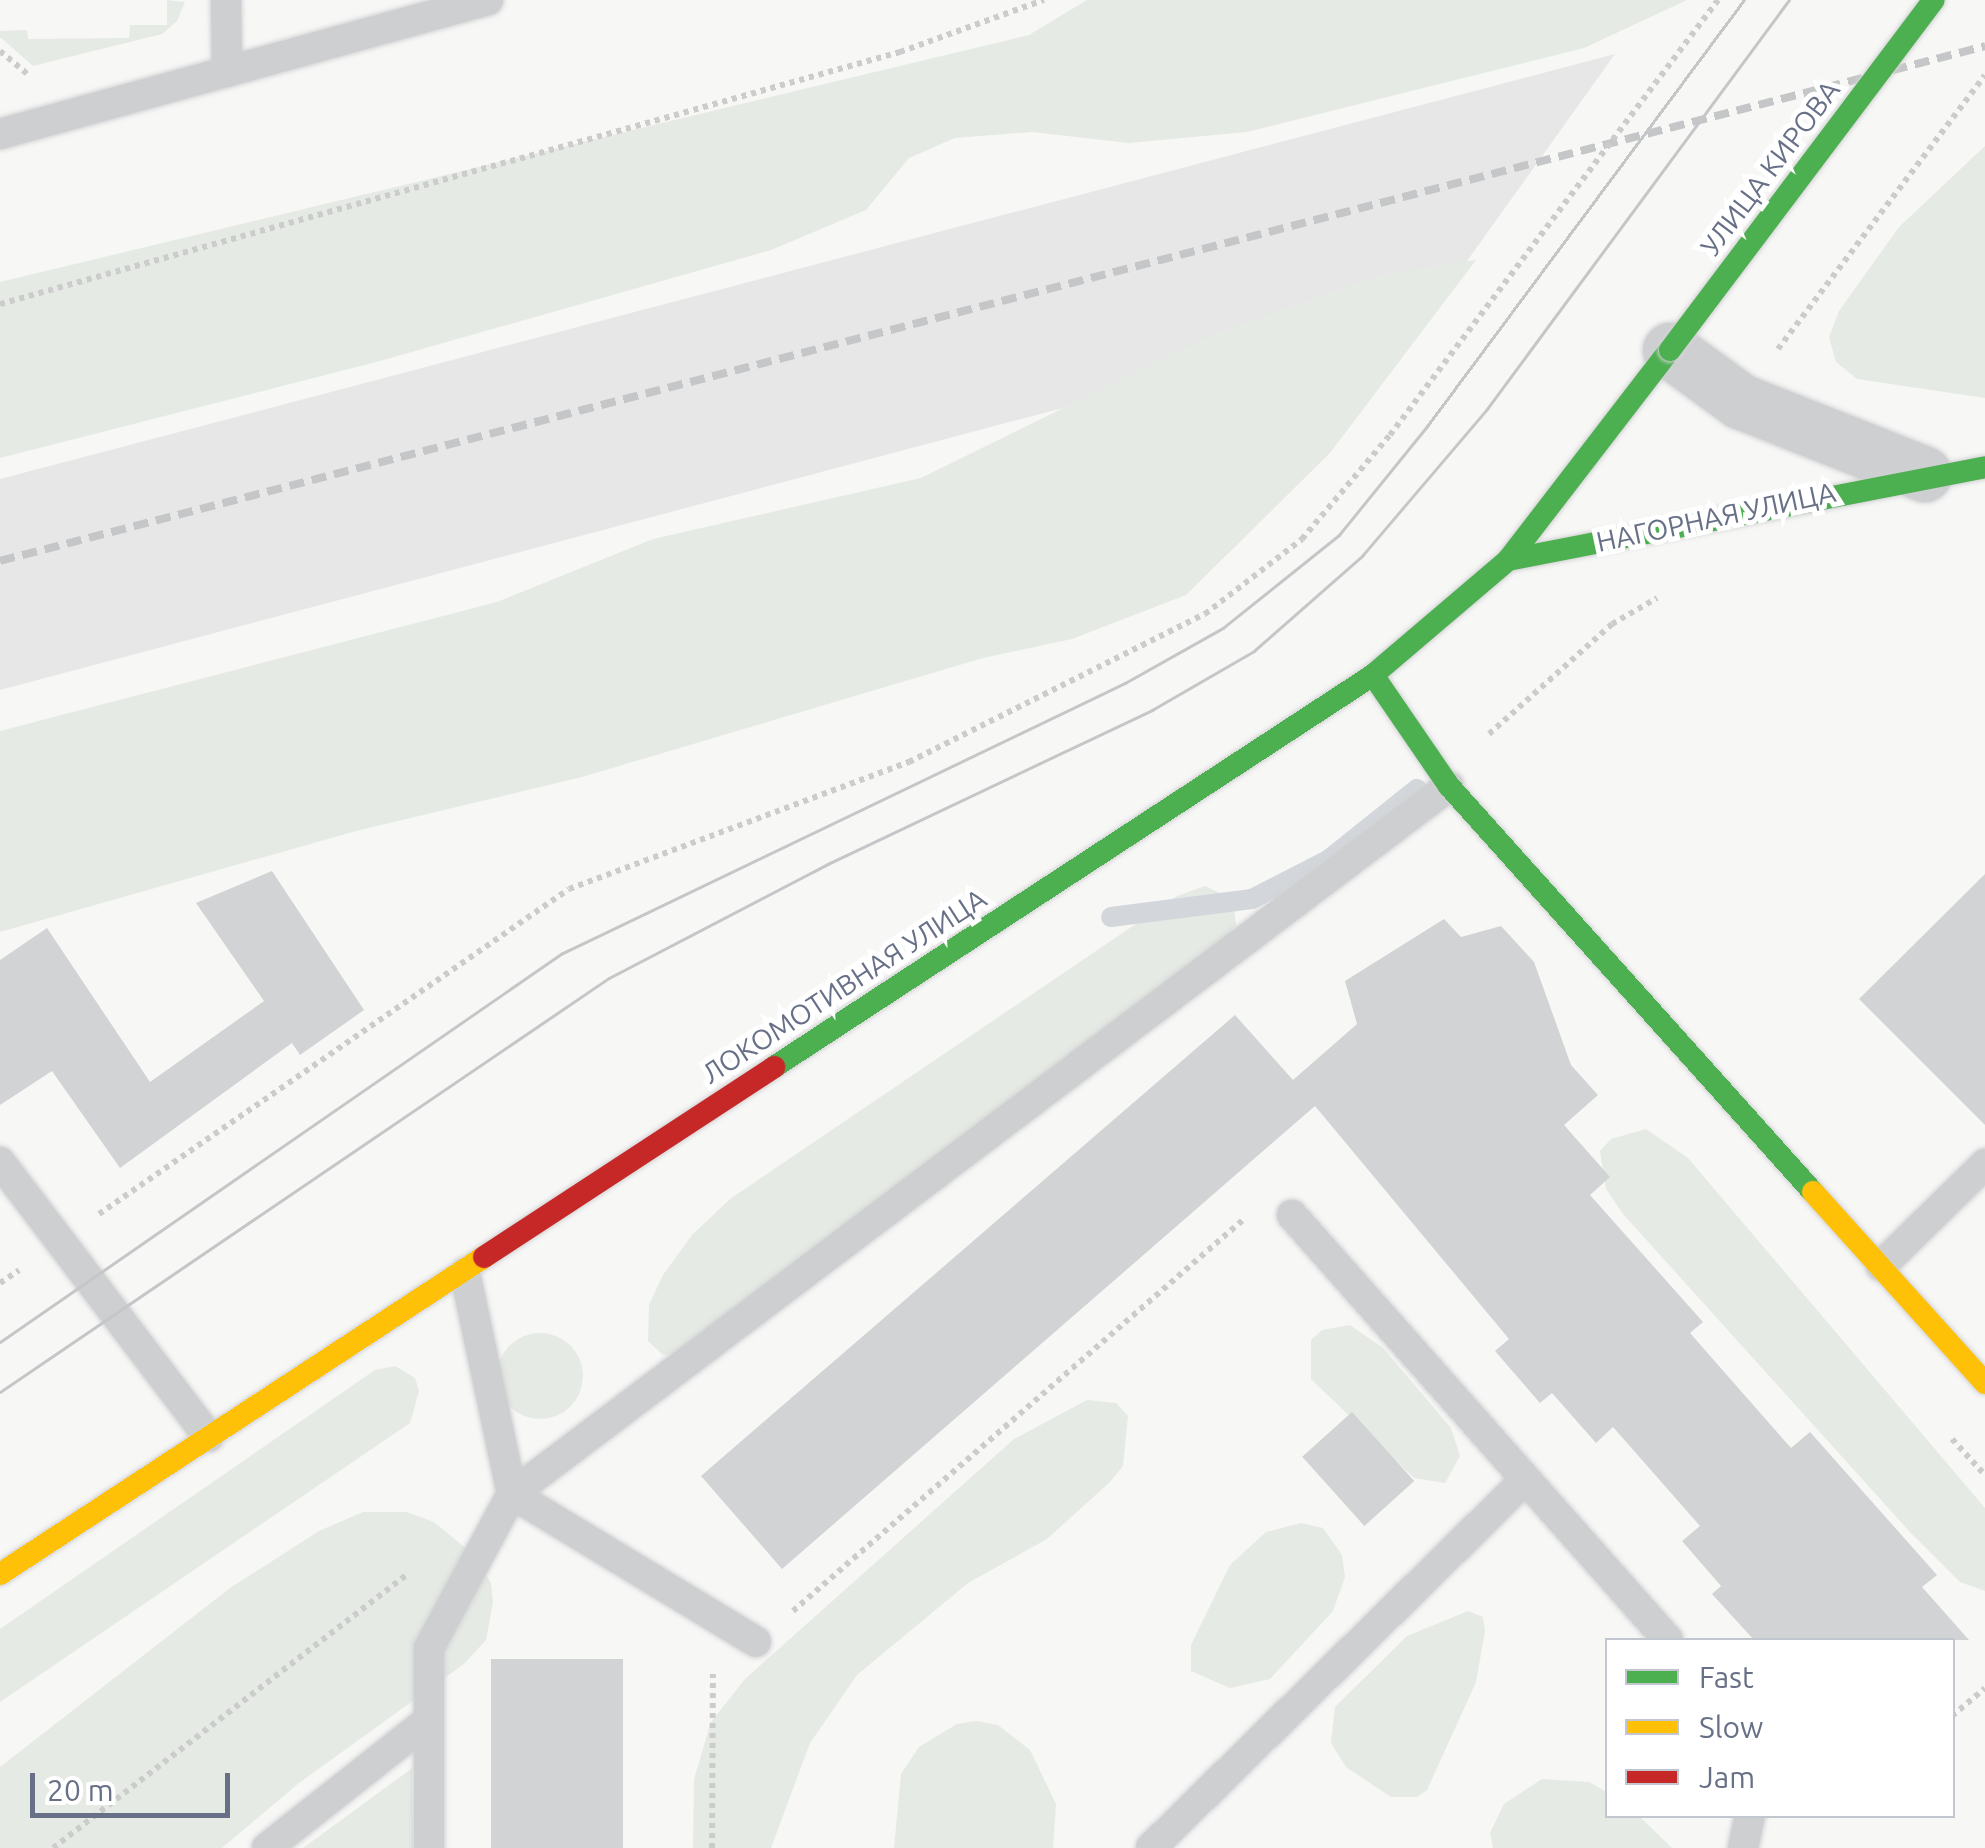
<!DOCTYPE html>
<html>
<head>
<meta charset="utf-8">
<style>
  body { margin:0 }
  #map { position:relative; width:1985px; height:1848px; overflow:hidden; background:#f7f7f6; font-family:Ubuntu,sans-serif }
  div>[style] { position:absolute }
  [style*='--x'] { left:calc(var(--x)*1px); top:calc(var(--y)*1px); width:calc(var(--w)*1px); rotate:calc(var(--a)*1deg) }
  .built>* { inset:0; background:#e7e7e8 }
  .green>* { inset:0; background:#e5eae4 }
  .round { border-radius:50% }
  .stream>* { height:20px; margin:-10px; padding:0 10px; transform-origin:10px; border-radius:10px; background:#d3d7db }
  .building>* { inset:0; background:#d2d3d4; transform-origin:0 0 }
  .path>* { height:6px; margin-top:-3px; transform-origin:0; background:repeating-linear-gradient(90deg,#cccccd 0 5px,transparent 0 10px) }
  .roads { filter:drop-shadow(0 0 2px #d3d3d5) drop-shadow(0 0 2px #d3d3d5) }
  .lane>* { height:30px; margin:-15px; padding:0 15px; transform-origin:15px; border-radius:15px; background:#cecfd1 }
  .street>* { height:55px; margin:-27.5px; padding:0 27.5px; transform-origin:27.5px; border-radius:27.5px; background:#cecfd1 }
  .fast>* { height:22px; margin:-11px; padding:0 11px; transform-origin:11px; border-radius:11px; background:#4caf50 }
  .slow>* { height:22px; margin:-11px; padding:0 11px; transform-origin:11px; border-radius:11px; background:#ffc107 }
  .jam>* { height:22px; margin:-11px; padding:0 11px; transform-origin:11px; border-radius:11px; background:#c62828 }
  .tram>* { height:2.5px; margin:-1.25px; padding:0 1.25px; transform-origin:1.25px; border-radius:1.25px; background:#c5c6c7 }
  .rail>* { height:8px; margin-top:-4px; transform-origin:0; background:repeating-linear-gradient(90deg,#c5c6c7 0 15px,transparent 0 23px) }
  .path-bridge>* { height:6px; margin-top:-3px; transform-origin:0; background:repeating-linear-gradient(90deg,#cccccd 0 5px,transparent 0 10px) }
  .bridges { filter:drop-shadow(0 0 2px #d3d3d5) drop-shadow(0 0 2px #d3d3d5) }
  .fast-bridge>* { height:22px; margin:-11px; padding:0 11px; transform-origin:11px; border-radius:11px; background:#4caf50 }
  span { translate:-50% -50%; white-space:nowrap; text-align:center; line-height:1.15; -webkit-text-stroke:10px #fff; paint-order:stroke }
  .street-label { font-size:28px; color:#677086 }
  .legend { position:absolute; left:1605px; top:1638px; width:350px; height:180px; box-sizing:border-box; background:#fff; border:2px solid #c2c6cf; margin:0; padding:12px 18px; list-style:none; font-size:30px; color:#677086 }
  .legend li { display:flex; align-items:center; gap:20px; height:50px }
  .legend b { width:50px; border:2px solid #c2c6cf }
  .scale { position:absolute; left:30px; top:1773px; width:200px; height:45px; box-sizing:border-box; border:5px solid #677086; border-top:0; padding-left:12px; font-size:30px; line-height:35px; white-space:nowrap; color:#677086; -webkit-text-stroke:8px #fff; paint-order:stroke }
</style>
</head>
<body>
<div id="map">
  <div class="built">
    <div style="clip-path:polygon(1615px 54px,1432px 310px,0 690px,0 479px)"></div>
  </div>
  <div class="green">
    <div style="clip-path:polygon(167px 0,185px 2px,177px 21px,162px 34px,33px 66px,0 37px,0 31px,27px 30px,28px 39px,129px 38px,130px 25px,167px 25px)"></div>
    <div style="clip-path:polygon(1087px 0,1687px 0,1584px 48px,1247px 132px,1129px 143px,1032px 132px,955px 138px,909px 158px,866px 210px,771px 250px,380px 361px,0 458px,0 282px,1029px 35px)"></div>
    <div style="clip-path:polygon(1985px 146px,1985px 398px,1857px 379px,1836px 362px,1829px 337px,1839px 311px,1899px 227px)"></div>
    <div style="clip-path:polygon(1476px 260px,1330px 453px,1186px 595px,1072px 639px,983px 658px,582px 777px,356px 831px,0 932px,0 731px,497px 602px,653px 539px,921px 478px,1212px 335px,1379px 275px)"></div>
    <div style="clip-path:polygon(1205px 886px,1233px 899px,1236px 925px,1225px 940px,682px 1353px,663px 1355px,648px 1341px,649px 1305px,663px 1275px,692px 1235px,730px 1199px,1177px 896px)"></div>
    <div style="clip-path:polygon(1646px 1129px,1688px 1158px,1985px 1508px,1985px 1591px,1960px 1582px,1909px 1531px,1623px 1214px,1606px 1189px,1600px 1151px,1611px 1139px)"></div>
    <div style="clip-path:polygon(1350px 1325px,1383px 1348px,1451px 1428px,1460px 1456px,1445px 1483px,1414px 1478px,1311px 1379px,1311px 1340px,1322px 1330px)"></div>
    <div class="round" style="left:497px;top:1333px;width:86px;height:86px"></div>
    <div style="clip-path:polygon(395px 1366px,415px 1378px,419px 1391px,410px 1423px,0 1702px,0 1629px,375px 1370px)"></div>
    <div style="clip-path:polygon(1087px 1400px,1116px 1403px,1128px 1416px,1123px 1466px,1110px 1482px,1047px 1539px,968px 1583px,857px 1675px,810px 1743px,771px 1848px,693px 1848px,694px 1779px,711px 1722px,745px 1679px,1014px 1439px)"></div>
    <div style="clip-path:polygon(363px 1512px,406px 1512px,434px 1522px,474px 1555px,491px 1583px,493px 1602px,486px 1640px,464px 1664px,299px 1783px,222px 1848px,0 1848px,0 1767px,230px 1588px,319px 1531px)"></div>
    <div style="clip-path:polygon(1301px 1523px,1323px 1528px,1342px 1555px,1345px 1577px,1333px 1611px,1270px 1679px,1230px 1688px,1191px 1671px,1191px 1645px,1230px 1565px,1266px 1532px)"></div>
    <div style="clip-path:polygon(1468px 1611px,1483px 1617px,1485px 1631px,1476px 1682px,1427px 1790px,1417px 1797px,1391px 1797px,1346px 1767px,1331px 1743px,1335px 1707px,1407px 1636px)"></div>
    <div style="clip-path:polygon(976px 1721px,998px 1725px,1030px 1750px,1056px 1804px,1053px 1848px,894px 1848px,901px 1774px,919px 1747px,957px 1724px)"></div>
    <div style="clip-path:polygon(412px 1768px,413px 1848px,303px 1848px,411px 1769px)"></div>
    <div style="clip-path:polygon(1542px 1779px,1589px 1782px,1607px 1792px,1608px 1816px,1639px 1816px,1672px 1848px,1493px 1848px,1490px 1833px,1504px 1804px)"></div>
  </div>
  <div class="stream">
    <div style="--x:1111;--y:917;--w:142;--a:-7.3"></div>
    <div style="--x:1252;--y:899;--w:85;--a:-27.2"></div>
    <div style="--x:1328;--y:860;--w:114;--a:-38.6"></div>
  </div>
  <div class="building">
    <div style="clip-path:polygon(272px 871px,364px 1010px,300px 1055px,292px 1043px,120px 1168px,52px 1071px,0 1105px,0 960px,47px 928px,150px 1082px,264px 1001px,196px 903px)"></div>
    <div style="clip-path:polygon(1985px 874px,1985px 1125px,1859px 999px)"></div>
    <div style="clip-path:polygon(1444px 919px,1461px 937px,1501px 926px,1534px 962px,1571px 1065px,1598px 1095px,1564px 1125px,1610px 1177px,1590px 1195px,1703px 1322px,1690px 1333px,1791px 1448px,1810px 1432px,1937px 1575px,1922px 1587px,1969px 1640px,1754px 1640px,1712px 1594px,1721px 1586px,1682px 1541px,1700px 1526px,1613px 1427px,1596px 1443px,1552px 1393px,1540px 1403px,1495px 1351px,1509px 1339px,1315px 1106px,782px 1569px,701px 1476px,1235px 1015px,1293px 1080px,1357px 1024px,1345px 981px)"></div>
    <div style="left:1352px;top:1412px;width:93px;height:67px;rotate:48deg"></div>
    <div style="left:623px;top:1659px;width:189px;height:132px;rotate:90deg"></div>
  </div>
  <div class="path">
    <div style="--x:0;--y:51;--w:38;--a:40"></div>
    <div style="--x:0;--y:304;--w:935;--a:-15.64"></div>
    <div style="--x:900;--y:52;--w:153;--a:-19.9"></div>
    <div style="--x:1778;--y:349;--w:343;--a:-52.9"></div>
    <div style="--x:1489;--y:734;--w:165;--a:-41.8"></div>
    <div style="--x:1612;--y:624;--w:52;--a:-30"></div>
    <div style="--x:99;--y:1214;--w:571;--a:-34.66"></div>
    <div style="--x:569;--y:889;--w:363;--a:-20.5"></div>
    <div style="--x:909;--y:762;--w:331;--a:-26.6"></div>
    <div style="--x:1205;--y:614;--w:123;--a:-37.7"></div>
    <div style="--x:1302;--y:539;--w:136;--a:-49.8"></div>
    <div style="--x:0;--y:1283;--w:23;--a:-34"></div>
    <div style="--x:1952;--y:1439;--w:49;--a:47.5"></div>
    <div style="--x:793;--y:1611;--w:598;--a:-41"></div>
    <div style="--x:1952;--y:1716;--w:43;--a:-40.3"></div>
    <div style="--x:53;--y:1848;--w:448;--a:-37.7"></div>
    <div style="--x:712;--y:1848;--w:174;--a:-89.7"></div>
  </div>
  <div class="roads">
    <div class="lane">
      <div style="--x:226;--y:0;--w:72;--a:89.2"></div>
      <div style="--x:0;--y:134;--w:506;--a:-15.35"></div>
      <div style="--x:0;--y:1162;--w:345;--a:52.8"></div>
      <div style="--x:1292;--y:1215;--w:567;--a:48.5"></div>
      <div style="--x:1881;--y:1266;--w:146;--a:-44.4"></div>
      <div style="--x:465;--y:1273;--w:226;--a:78"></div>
      <div style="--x:512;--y:1494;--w:1174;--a:-37.07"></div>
      <div style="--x:267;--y:1848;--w:206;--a:-38.3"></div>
      <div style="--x:429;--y:1848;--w:200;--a:-90"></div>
      <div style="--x:429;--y:1648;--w:175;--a:-61.7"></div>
      <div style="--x:512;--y:1494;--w:285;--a:31.2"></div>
      <div style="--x:1151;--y:1848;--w:525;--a:-44.54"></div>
      <div style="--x:1743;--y:1848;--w:33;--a:-78"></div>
    </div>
    <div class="street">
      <div style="--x:1670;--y:350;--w:87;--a:36.1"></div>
      <div style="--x:1740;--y:401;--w:198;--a:21.6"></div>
    </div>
    <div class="fast">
      <div style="--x:1508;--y:560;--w:486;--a:-11"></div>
      <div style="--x:1373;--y:675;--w:135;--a:55.6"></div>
      <div style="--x:1449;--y:786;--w:545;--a:48.12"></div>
      <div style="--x:774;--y:1067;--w:716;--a:-33.2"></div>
      <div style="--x:1373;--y:675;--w:177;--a:-40.4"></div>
      <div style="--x:1508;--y:560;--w:265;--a:-52.4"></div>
    </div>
    <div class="slow">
      <div style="--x:1813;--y:1192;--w:257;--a:48"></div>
      <div style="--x:0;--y:1574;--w:579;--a:-33.22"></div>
    </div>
    <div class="jam">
      <div style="--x:484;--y:1257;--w:347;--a:-33.2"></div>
    </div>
  </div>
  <div class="tram">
    <div style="--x:0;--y:1342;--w:682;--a:-34.67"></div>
    <div style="--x:561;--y:954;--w:626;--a:-25.66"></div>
    <div style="--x:1125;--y:683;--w:112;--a:-29.3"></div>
    <div style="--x:1223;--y:628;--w:149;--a:-38.7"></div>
    <div style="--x:1339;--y:535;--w:141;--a:-51"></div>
    <div style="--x:1428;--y:425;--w:530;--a:-53.37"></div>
    <div style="--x:0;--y:1392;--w:736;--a:-34.21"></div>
    <div style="--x:609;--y:978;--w:247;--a:-27.5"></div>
    <div style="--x:828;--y:864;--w:359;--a:-25.4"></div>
    <div style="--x:1152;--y:710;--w:118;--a:-30"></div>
    <div style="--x:1254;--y:651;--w:144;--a:-41.3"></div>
    <div style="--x:1362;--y:556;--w:193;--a:-49.6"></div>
    <div style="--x:1487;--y:409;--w:508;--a:-53.56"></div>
  </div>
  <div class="rail">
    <div style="--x:0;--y:561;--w:2051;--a:-14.54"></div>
  </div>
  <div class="path-bridge">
    <div style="--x:1390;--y:435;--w:545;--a:-52.98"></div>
  </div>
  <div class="bridges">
    <div class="fast-bridge">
      <div style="--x:1670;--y:350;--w:438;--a:-53"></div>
    </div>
  </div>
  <div class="street-label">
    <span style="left:1770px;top:168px;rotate:-53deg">УЛИЦА КИРОВА</span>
    <span style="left:1716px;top:517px;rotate:-12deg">НАГОРНАЯ УЛИЦА</span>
    <span style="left:844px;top:986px;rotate:-33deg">ЛОКОМОТИВНАЯ УЛИЦА</span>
  </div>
  <ul class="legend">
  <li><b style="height:12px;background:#4caf50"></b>Fast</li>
  <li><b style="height:12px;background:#ffc107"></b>Slow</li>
  <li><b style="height:12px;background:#c62828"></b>Jam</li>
  </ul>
  <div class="scale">20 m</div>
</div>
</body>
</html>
